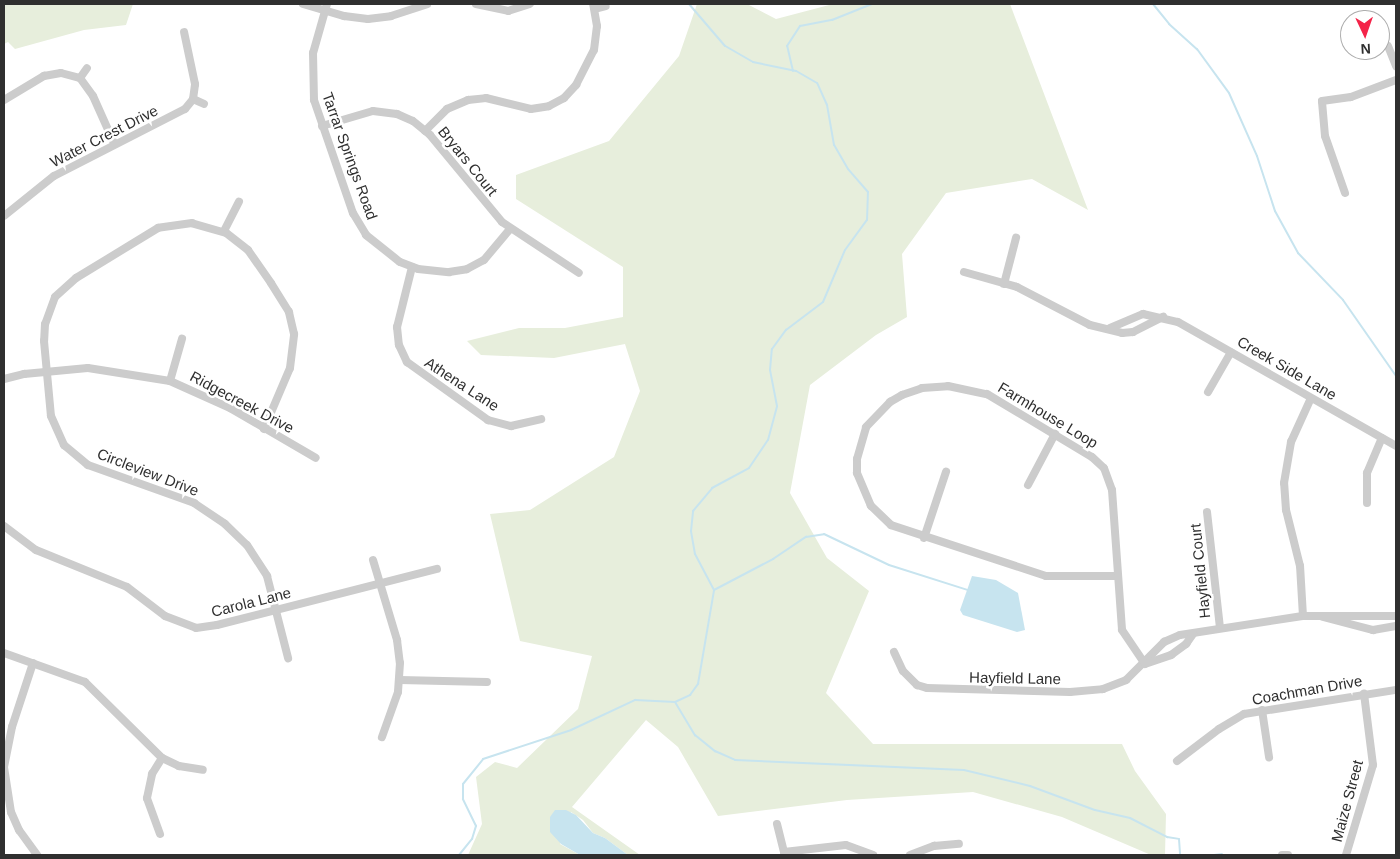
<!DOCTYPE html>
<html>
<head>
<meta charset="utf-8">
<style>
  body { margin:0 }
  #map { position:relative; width:1400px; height:859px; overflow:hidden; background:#fff; font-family:Helvetica,sans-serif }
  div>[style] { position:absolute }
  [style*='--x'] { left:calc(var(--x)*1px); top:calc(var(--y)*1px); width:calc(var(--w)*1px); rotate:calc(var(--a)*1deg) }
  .green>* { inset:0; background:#e7eedc }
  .water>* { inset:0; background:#c7e4ef }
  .stream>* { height:2px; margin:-1px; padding:0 1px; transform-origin:1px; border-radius:1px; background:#c7e4ef }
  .minor>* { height:8px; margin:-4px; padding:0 4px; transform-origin:4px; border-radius:4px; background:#ccc }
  span { translate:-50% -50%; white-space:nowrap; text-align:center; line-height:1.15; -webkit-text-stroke:5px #fff; paint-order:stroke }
  .street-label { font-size:15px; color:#2f2f2f }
  .frame { position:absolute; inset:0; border:5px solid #2f2f2f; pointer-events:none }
  .north { position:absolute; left:1340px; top:10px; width:50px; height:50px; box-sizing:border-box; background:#fff; border:1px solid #acacac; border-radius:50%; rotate:177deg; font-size:14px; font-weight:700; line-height:20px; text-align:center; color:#2f2f2f }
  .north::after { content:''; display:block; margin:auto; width:18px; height:22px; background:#f42449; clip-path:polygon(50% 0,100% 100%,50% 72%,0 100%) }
</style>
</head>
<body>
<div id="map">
  <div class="green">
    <div style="clip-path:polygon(4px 4px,133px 4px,126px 25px,84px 30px,15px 49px,8px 42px,4px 44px)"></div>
    <div style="clip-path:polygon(697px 4px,747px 4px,776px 19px,833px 4px,1010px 4px,1088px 210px,1032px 179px,946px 193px,902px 254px,907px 317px,876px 335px,810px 385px,790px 493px,827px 558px,869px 591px,826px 693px,873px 744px,1122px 744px,1135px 771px,1166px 814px,1165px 855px,1151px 855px,1062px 817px,973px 792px,847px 800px,718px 816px,678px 747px,646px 720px,572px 807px,640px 855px,628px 855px,605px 838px,593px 833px,583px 820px,571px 812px,560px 844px,580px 855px,468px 855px,482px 824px,476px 777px,495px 762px,517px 768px,578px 709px,592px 656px,520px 641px,490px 514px,530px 510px,614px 457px,640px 391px,625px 344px,554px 358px,481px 355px,467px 341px,519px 328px,565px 328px,623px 317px,623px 267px,516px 199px,516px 175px,609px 141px,679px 56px)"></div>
  </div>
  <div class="water">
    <div style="clip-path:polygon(972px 576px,996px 580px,1018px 593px,1025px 630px,1017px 632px,963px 615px,960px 610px)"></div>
    <div style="clip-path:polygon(555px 810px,566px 810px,576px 815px,593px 833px,605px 838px,628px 855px,580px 855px,561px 844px,550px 832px,550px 817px)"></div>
  </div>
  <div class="stream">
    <div style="--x:1153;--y:4;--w:26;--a:51"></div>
    <div style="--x:1169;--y:24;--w:38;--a:42"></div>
    <div style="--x:1197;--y:49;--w:54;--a:54"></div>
    <div style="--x:1229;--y:93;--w:69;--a:66"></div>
    <div style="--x:1257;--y:156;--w:58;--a:71.9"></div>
    <div style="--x:1275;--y:211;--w:48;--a:61.3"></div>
    <div style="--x:1298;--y:253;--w:65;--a:46.2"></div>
    <div style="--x:1343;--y:300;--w:93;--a:55.1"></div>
    <div style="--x:793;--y:71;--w:26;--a:-103"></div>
    <div style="--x:787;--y:46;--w:24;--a:-57"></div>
    <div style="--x:800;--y:26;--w:33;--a:-11"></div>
    <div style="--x:832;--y:20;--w:43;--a:-21.8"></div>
    <div style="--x:714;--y:590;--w:67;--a:-27.7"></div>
    <div style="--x:773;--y:559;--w:40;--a:-34"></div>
    <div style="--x:806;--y:537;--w:18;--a:-9"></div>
    <div style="--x:824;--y:534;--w:72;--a:25.5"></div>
    <div style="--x:889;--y:565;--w:83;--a:17.6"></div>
    <div style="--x:675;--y:702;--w:39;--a:59"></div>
    <div style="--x:695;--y:735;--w:26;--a:39"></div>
    <div style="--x:715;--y:751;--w:22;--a:24"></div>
    <div style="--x:735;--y:760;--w:229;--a:2.5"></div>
    <div style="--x:964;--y:770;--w:68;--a:13.6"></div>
    <div style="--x:1030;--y:786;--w:69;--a:20.3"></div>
    <div style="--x:1095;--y:810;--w:36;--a:13"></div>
    <div style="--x:1130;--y:818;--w:42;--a:27.2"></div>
    <div style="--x:1167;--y:837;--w:12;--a:9"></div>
    <div style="--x:1179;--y:839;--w:16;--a:86"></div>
    <div style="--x:459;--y:855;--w:21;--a:-51"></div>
    <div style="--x:472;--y:839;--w:14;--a:-73"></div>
    <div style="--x:476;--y:826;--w:30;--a:-116"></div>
    <div style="--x:463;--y:799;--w:15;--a:-90"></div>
    <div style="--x:463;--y:784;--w:32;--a:-51"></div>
    <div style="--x:483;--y:759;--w:93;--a:-18.2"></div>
    <div style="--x:571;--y:730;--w:71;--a:-25.1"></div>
    <div style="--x:635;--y:700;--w:40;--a:2.9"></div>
    <div style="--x:675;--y:702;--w:17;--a:-25"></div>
    <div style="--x:690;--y:695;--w:14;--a:-54"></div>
    <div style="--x:698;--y:684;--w:95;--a:-80.3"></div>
    <div style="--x:714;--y:590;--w:41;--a:-117.8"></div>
    <div style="--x:695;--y:554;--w:23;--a:-100"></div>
    <div style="--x:691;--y:531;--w:20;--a:-84"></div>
    <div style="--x:693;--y:511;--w:30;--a:-50"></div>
    <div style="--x:712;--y:488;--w:42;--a:-28.4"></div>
    <div style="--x:749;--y:468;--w:34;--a:-56"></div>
    <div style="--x:768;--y:440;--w:35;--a:-75"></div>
    <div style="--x:777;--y:406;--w:37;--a:-101"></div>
    <div style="--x:770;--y:370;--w:21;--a:-85"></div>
    <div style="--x:772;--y:349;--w:24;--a:-54"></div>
    <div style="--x:786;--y:330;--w:46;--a:-37.1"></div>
    <div style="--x:823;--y:302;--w:56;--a:-67.1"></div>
    <div style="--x:845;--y:250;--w:37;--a:-54"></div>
    <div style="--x:867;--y:220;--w:28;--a:-88"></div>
    <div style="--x:868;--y:192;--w:30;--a:-131"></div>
    <div style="--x:848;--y:169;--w:28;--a:-120"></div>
    <div style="--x:834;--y:145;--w:41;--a:-99.9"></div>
    <div style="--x:827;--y:105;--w:24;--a:-114"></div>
    <div style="--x:817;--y:83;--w:24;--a:-150"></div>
    <div style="--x:796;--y:71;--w:44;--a:-168.2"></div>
    <div style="--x:753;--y:62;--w:32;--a:-150"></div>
    <div style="--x:725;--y:46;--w:55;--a:-130.6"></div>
    <div style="--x:1214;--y:855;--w:8;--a:-7"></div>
  </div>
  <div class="minor">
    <div style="--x:303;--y:4;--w:43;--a:16.3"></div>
    <div style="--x:344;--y:16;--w:24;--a:7"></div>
    <div style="--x:368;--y:19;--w:23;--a:-7"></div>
    <div style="--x:391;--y:16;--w:38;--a:-18"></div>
    <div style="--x:327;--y:4;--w:51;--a:105.9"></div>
    <div style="--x:313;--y:53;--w:47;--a:88.8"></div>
    <div style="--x:314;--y:100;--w:120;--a:71"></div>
    <div style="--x:353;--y:213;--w:26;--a:59"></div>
    <div style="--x:366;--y:235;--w:43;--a:38.5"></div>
    <div style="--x:400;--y:262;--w:19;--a:21"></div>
    <div style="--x:418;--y:269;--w:31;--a:6"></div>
    <div style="--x:449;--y:272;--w:18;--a:-9"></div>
    <div style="--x:467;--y:269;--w:19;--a:-28"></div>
    <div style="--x:484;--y:260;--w:40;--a:-50"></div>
    <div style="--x:476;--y:4;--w:33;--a:12"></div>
    <div style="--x:508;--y:11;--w:23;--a:-18"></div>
    <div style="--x:595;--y:9;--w:11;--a:-15"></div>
    <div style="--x:1388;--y:46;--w:22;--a:68"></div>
    <div style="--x:80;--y:78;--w:12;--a:-55"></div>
    <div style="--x:193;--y:99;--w:12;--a:24"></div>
    <div style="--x:4;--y:100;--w:47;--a:-31"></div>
    <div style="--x:44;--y:76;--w:17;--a:-10"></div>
    <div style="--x:61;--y:73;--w:20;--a:15"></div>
    <div style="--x:80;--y:78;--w:22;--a:54"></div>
    <div style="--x:93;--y:96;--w:51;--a:65.9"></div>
    <div style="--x:322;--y:126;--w:53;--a:-16.4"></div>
    <div style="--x:373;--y:111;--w:24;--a:7"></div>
    <div style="--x:397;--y:114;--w:17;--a:24"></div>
    <div style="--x:413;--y:121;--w:22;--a:39"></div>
    <div style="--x:430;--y:135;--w:113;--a:50.4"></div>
    <div style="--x:502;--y:222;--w:92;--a:33.5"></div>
    <div style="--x:425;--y:131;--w:31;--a:-45"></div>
    <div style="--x:447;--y:109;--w:23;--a:-23"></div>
    <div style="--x:468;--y:100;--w:18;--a:-6"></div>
    <div style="--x:486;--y:98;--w:46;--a:13.7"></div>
    <div style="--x:531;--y:109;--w:18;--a:-9"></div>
    <div style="--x:549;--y:106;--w:17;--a:-28"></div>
    <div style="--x:564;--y:98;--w:18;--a:-47"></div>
    <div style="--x:576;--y:85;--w:39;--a:-63"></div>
    <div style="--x:594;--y:50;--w:24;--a:-83"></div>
    <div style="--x:597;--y:26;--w:22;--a:-100"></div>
    <div style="--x:1345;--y:193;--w:60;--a:-109.3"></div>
    <div style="--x:1325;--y:136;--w:35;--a:-95"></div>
    <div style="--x:1322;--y:101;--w:29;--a:-8"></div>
    <div style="--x:1351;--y:97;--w:48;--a:-20.7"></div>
    <div style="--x:4;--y:216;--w:64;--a:-38.7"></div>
    <div style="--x:54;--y:176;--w:147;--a:-27.1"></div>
    <div style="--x:185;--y:109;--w:13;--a:-51"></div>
    <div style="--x:193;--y:99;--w:15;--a:-82"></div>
    <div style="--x:195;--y:84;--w:53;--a:-101.9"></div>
    <div style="--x:224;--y:231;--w:33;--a:-63"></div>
    <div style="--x:412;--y:267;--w:62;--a:104"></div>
    <div style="--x:397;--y:327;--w:18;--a:84"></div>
    <div style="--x:399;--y:345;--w:19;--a:65"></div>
    <div style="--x:407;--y:362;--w:100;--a:35.6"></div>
    <div style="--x:488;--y:420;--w:24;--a:15"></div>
    <div style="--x:511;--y:426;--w:31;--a:-13"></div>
    <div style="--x:964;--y:272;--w:55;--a:15.8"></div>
    <div style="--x:1017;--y:287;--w:82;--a:27.5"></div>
    <div style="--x:1090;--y:325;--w:33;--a:14"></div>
    <div style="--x:1122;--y:333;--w:11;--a:-5"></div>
    <div style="--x:1133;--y:332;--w:34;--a:-27"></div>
    <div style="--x:1004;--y:284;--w:48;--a:-75.4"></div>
    <div style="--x:1110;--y:328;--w:36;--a:-23"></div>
    <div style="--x:1143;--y:314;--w:36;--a:13"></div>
    <div style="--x:1178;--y:322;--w:251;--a:29.6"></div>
    <div style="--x:4;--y:379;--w:21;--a:-14"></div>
    <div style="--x:24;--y:374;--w:64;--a:-5.4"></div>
    <div style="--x:88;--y:368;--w:83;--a:9"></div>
    <div style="--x:170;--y:381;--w:66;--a:24.2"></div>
    <div style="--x:230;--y:408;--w:99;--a:30.2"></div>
    <div style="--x:170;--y:381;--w:44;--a:-74.1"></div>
    <div style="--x:1208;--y:392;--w:46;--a:-60.1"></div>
    <div style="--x:264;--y:429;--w:66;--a:-66.9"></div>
    <div style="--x:290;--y:368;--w:34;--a:-83"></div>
    <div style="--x:294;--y:334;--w:23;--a:-103"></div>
    <div style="--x:289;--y:312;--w:34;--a:-122"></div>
    <div style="--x:271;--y:283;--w:40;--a:-124.9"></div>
    <div style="--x:248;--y:250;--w:28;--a:-142"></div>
    <div style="--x:226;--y:233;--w:35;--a:-164"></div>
    <div style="--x:192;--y:223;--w:34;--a:172"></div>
    <div style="--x:158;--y:228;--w:96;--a:148.6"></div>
    <div style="--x:76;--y:278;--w:28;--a:138"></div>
    <div style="--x:55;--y:297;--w:29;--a:110"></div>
    <div style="--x:45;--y:324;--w:17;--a:93"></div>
    <div style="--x:44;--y:341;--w:75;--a:84.7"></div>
    <div style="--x:51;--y:416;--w:32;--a:66"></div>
    <div style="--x:64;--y:445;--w:31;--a:40"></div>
    <div style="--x:88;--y:465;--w:113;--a:19.7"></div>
    <div style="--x:194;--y:503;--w:37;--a:34"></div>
    <div style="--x:225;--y:524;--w:30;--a:44"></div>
    <div style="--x:247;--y:545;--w:37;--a:57"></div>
    <div style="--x:267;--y:576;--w:85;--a:75.6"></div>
    <div style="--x:1028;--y:485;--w:58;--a:-62.1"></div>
    <div style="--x:1367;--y:503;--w:30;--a:-90"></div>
    <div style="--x:1367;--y:473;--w:38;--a:-67"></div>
    <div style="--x:1207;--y:512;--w:116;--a:83.6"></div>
    <div style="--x:4;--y:526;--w:40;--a:37"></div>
    <div style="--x:36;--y:550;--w:98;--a:22.1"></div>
    <div style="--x:127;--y:587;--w:48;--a:37.3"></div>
    <div style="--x:165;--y:616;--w:33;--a:21"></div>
    <div style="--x:196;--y:628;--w:21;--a:-8"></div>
    <div style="--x:217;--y:625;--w:227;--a:-14.3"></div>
    <div style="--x:924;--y:538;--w:70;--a:-71.6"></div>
    <div style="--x:373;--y:560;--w:84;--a:73.3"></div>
    <div style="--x:397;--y:640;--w:23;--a:83"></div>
    <div style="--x:400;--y:663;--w:29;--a:94"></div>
    <div style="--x:398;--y:692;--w:48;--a:109.6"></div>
    <div style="--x:1116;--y:576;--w:70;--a:180"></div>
    <div style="--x:1046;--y:576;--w:163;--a:-161.8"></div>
    <div style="--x:891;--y:525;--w:28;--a:-136"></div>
    <div style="--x:871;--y:506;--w:36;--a:-113"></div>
    <div style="--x:857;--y:473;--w:14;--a:-90"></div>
    <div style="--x:857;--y:459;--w:33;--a:-74"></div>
    <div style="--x:866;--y:427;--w:35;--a:-46"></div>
    <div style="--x:890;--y:402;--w:14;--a:-30"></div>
    <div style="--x:902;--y:395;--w:21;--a:-19"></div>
    <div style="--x:922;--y:388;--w:26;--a:-4"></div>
    <div style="--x:948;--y:386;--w:40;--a:12"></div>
    <div style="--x:987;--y:394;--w:122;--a:31"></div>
    <div style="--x:1092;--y:457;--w:16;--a:43"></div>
    <div style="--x:1104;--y:468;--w:23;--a:70"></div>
    <div style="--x:1112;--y:490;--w:140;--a:85.9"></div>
    <div style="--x:1122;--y:630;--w:41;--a:55.9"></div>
    <div style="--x:1303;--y:616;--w:50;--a:-93.4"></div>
    <div style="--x:1300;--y:566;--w:58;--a:-104"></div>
    <div style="--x:1286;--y:510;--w:27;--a:-94"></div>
    <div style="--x:1284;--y:483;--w:42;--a:-80.3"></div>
    <div style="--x:1291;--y:442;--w:48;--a:-65.6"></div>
    <div style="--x:1323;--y:617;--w:52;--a:14.6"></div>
    <div style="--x:1373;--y:630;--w:23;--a:-10"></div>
    <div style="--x:894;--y:652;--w:21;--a:65"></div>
    <div style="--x:903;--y:671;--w:20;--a:45"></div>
    <div style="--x:917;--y:685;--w:10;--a:17"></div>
    <div style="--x:927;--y:688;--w:143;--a:1.6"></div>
    <div style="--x:1070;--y:692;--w:33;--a:-5"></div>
    <div style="--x:1103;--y:689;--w:25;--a:-21"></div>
    <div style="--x:1126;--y:680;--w:54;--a:-45"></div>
    <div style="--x:1164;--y:642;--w:17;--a:-24"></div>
    <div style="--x:1180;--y:635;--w:124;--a:-8.8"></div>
    <div style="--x:1303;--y:616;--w:93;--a:0"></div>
    <div style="--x:4;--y:653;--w:86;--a:19.7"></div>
    <div style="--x:85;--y:682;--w:108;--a:44.6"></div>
    <div style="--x:162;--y:758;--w:19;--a:25"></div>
    <div style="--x:179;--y:766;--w:24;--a:9"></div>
    <div style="--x:33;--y:663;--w:67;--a:108.2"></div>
    <div style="--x:12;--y:727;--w:41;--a:101.3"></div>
    <div style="--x:4;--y:767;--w:46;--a:81.2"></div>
    <div style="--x:11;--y:812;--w:20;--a:66"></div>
    <div style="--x:19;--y:830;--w:31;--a:54"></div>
    <div style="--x:1145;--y:664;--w:28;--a:-19"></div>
    <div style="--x:1171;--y:655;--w:19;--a:-36"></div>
    <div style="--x:1186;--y:644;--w:12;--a:-55"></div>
    <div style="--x:400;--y:680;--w:87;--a:1.3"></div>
    <div style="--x:1262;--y:710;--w:48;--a:81.5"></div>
    <div style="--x:1177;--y:761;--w:53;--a:-37.3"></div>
    <div style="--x:1219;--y:729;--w:29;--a:-31"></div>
    <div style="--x:1244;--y:714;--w:154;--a:-9"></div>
    <div style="--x:777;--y:824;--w:32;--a:76"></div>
    <div style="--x:160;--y:834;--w:38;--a:-110"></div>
    <div style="--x:147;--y:798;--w:25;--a:-78"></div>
    <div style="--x:152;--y:774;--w:19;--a:-58"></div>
    <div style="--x:784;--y:852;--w:62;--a:-6.4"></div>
    <div style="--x:846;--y:845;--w:29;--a:20"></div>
    <div style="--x:910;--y:855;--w:26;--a:-21"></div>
    <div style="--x:934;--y:846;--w:25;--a:-5"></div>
    <div style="--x:1282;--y:855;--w:6;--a:0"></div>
    <div style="--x:1346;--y:855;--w:94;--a:-73.3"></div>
    <div style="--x:1373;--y:765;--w:72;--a:-97.2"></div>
  </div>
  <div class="street-label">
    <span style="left:104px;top:136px;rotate:-27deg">Water Crest Drive</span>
    <span style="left:350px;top:156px;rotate:70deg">Tarrar Springs Road</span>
    <span style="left:468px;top:161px;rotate:51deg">Bryars Court</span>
    <span style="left:1287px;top:368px;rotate:30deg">Creek Side Lane</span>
    <span style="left:462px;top:384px;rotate:33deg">Athena Lane</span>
    <span style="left:242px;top:402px;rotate:28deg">Ridgecreek Drive</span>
    <span style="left:1048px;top:415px;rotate:31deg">Farmhouse Loop</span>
    <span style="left:148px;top:472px;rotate:21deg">Circleview Drive</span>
    <span style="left:1200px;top:571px;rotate:-96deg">Hayfield Court</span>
    <span style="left:251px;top:602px;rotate:-14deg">Carola Lane</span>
    <span style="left:1015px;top:678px;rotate:1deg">Hayfield Lane</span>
    <span style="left:1307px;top:690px;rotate:-10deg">Coachman Drive</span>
    <span style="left:1347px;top:801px;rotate:-75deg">Maize Street</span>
  </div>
  <div class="frame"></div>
  <div class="north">N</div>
</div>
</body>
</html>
